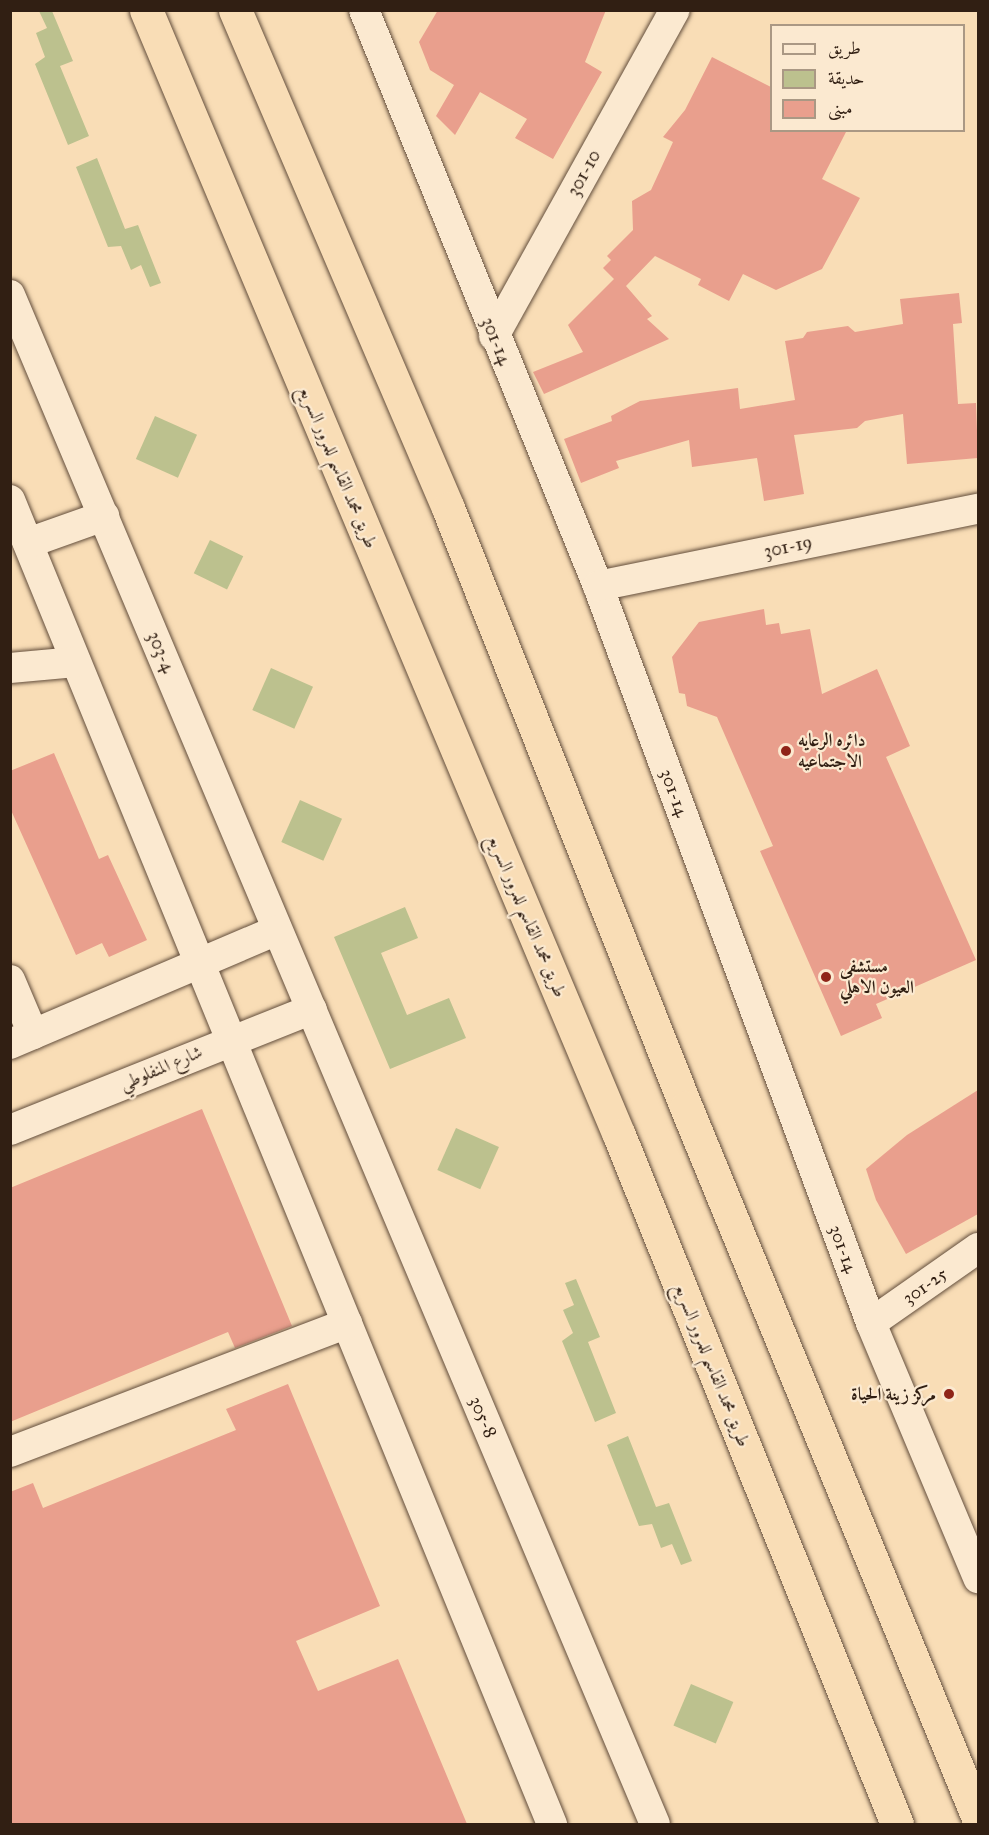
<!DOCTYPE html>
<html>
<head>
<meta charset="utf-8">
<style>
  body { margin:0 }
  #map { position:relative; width:989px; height:1835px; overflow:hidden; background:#f9ddb6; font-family:"IM FELL Great Primer",Amiri,serif }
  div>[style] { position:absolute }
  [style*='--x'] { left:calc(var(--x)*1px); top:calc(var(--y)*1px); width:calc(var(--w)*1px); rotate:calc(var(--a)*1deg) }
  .green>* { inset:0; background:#bcc18e; transform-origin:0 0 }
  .building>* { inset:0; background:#e99f8d }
  .roads { filter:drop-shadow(0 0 2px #634e3c) drop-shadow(0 0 2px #634e3c) }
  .minor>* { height:30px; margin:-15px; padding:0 15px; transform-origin:15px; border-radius:15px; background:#fbe9d0 }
  .highway>* { height:33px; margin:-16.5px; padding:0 16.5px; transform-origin:16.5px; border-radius:16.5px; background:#f9ddb6 }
  .dots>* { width:16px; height:16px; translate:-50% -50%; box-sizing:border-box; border:3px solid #fbe9d0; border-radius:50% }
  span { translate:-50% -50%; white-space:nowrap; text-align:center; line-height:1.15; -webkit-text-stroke:4.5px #fbe9d0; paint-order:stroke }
  .street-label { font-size:18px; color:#311f13 }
  .poi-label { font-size:18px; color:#311f13; font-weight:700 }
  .left { translate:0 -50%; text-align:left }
  .right { translate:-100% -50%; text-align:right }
  .frame { position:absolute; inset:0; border:12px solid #311f13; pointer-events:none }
  .legend { position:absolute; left:770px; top:24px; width:195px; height:108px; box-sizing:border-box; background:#fbe9d0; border:2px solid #aa9884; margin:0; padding:8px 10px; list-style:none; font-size:18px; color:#311f13 }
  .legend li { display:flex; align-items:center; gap:12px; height:30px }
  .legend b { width:30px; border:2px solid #aa9884 }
</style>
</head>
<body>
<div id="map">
  <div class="green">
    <div style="clip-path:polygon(39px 11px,52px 11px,73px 61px,60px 66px,89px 136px,68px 145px,35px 64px,45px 57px,36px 33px,47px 28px)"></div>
    <div style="clip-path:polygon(97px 158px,125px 229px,138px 225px,161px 283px,150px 287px,141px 265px,131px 270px,121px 246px,108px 247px,76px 167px)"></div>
    <div style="left:155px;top:416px;width:46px;height:47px;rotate:24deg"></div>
    <div style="left:210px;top:540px;width:37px;height:37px;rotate:26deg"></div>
    <div style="left:271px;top:668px;width:46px;height:46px;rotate:24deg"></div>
    <div style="left:300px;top:800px;width:46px;height:46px;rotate:24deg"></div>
    <div style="clip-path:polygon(405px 907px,418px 938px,381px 953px,407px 1015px,449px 998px,466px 1038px,390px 1069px,334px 937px)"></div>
    <div style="left:456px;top:1128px;width:47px;height:46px;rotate:24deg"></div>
    <div style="clip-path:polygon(576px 1279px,600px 1337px,588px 1342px,616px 1413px,595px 1422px,562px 1341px,573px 1333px,563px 1310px,574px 1305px,565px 1283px)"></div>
    <div style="clip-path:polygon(628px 1436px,656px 1507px,669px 1503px,692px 1561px,681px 1565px,672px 1544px,661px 1548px,652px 1524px,639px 1526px,607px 1445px)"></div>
    <div style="left:691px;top:1684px;width:46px;height:45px;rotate:23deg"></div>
  </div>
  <div class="building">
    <div style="clip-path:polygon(438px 10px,606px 10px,585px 62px,602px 72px,553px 159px,515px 138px,527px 119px,480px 92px,455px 135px,436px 116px,454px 85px,430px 70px,419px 42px)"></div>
    <div style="clip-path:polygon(712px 57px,771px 87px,771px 130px,847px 130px,822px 179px,860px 198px,822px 269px,776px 290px,743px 274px,729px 301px,698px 285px,701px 279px,655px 256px,626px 286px,652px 316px,647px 319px,669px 339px,544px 394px,533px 372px,583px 352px,568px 325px,614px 279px,603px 268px,611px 260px,607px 256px,633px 230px,632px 201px,651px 190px,673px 142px,663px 137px,685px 110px)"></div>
    <div style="clip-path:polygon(959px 293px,962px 323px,953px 324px,958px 404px,976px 403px,978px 458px,907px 464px,903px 414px,865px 421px,857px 428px,794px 435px,804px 494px,764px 501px,757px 458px,692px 467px,689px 440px,616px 461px,619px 468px,581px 483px,564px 439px,612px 421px,611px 416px,640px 401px,738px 388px,740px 409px,795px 400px,785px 341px,803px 338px,807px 332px,848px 326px,855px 332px,903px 324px,900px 299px)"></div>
    <div style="clip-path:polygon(764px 609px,766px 625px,779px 623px,781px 634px,810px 629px,822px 694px,877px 669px,910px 746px,886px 757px,976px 960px,876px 1004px,882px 1018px,841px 1036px,760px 851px,773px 846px,717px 717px,687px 706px,685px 694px,679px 693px,672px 657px,699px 622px)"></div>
    <div style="clip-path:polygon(54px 753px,99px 859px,108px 855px,147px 940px,109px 957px,102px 943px,76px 955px,10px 808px,10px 771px)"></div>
    <div style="clip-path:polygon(978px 1090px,978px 1214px,906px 1254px,876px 1200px,866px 1169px,907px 1135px)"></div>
    <div style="clip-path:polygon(202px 1109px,292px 1326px,235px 1348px,228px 1332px,10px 1422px,10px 1188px)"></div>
    <div style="clip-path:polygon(288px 1384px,380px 1606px,296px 1641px,318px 1691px,398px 1659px,467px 1824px,10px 1824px,10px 1492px,33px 1483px,43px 1508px,236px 1430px,226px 1409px)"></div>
  </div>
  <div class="roads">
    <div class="minor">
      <div style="--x:364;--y:10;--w:622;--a:67.89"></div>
      <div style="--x:598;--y:586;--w:786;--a:69.67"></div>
      <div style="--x:871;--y:1323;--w:277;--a:67.2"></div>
      <div style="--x:10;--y:295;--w:1659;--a:67.13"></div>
      <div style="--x:494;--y:336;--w:373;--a:-61"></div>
      <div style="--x:10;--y:500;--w:1431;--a:67.74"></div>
      <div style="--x:28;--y:543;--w:81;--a:-19.6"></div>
      <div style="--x:598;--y:586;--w:388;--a:-11.5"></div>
      <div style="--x:10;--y:668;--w:66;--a:-5.2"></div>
      <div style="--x:10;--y:980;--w:59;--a:66.9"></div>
      <div style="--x:10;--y:1044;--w:290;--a:-23.1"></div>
      <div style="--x:10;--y:1130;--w:325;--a:-21.8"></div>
      <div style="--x:871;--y:1323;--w:131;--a:-35"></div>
      <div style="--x:10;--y:1452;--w:361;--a:-20.9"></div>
    </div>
    <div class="highway">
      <div style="--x:146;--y:10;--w:1220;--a:67.2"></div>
      <div style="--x:619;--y:1135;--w:743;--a:68.03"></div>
      <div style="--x:235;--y:10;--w:542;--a:66.84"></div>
      <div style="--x:448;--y:508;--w:645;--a:68.33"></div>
      <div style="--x:686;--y:1107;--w:769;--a:67.67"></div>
    </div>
  </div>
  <div class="dots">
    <div style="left:786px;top:751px;background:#8f2418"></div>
    <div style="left:826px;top:977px;background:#8f2418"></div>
    <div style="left:949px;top:1394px;background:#8f2418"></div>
  </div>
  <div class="street-label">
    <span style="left:584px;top:173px;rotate:-61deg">301-10</span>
    <span style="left:496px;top:341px;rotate:68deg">301-14</span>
    <span style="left:338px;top:467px;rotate:67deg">طريق محمد القاسم للمرور السريع</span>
    <span style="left:788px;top:547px;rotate:-12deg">301-19</span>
    <span style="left:161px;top:652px;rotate:67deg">303-4</span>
    <span style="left:674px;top:793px;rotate:70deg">301-14</span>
    <span style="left:527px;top:916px;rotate:67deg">طريق محمد القاسم للمرور السريع</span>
    <span style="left:161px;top:1068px;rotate:-23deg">شارع المنفلوطي</span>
    <span style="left:843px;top:1249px;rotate:70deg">301-14</span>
    <span style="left:925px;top:1286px;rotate:-35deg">301-25</span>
    <span style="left:712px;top:1365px;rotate:68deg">طريق محمد القاسم للمرور السريع</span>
    <span style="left:483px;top:1417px;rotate:67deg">305-8</span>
  </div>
  <div class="poi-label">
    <span class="left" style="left:798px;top:751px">دائره الرعايه<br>الاجتماعيه</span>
    <span class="left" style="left:840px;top:977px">مستشفى<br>العيون الاهلي</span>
    <span class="right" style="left:936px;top:1394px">مركز زينة الحياة</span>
  </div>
  <div class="frame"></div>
  <ul class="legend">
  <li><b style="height:8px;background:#fbe9d0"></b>طريق</li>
  <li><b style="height:16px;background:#bcc18e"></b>حديقة</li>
  <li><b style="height:16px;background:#e99f8d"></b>مبنى</li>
  </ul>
</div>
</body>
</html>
